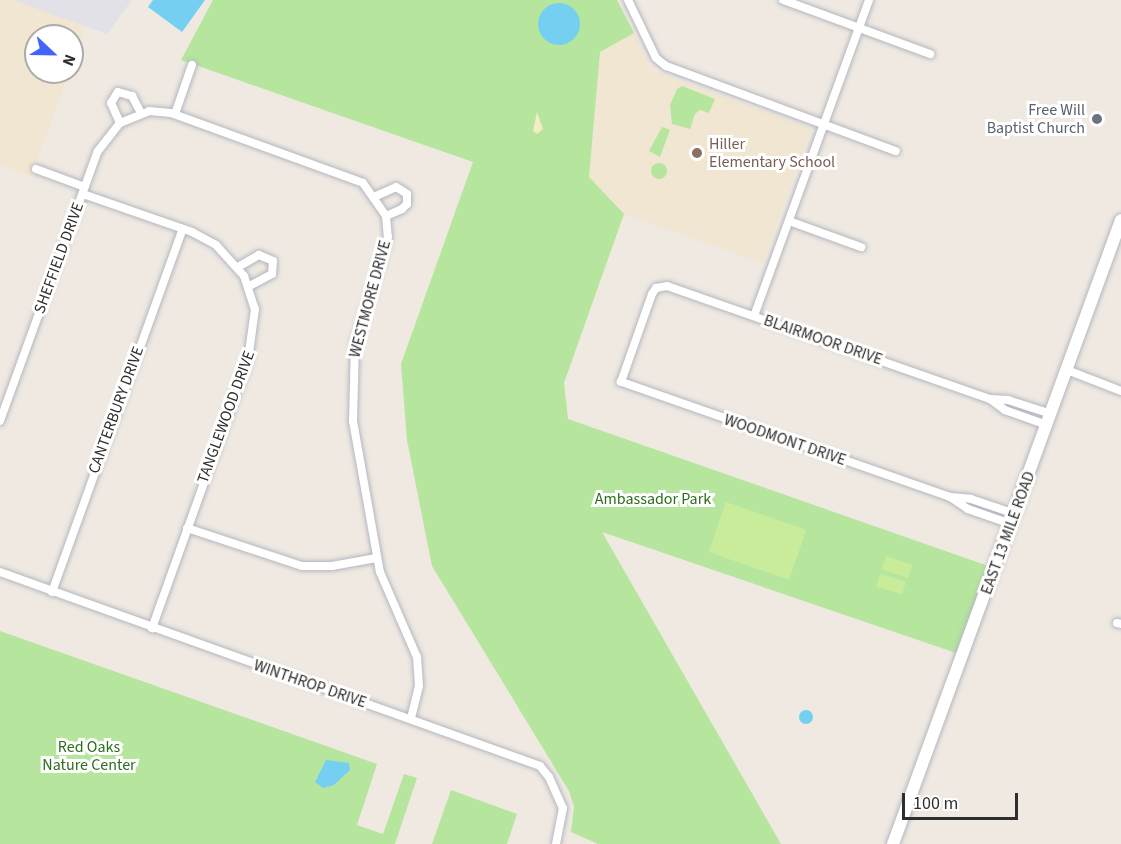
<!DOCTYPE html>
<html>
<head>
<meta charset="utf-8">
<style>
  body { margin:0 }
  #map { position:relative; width:1121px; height:844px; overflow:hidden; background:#efe9e1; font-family:"Source Sans 3",sans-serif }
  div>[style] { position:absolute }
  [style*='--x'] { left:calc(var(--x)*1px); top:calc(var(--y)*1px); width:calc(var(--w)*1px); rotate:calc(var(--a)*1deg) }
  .industrial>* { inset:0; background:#e3e1e8 }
  .education>* { inset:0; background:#f0e6d1 }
  .green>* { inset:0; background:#b6e59e }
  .round { border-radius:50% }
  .sand>* { inset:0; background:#f3ecc5 }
  .pitch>* { inset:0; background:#c9ec9a; transform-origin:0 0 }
  .water>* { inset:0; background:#75cff0 }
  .roads { filter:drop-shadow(0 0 2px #b4b7c1) drop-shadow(0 0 2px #b4b7c1) }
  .street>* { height:8px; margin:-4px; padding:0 4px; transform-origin:4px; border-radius:4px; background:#fff }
  .secondary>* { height:12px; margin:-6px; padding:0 6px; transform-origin:6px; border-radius:6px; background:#fff }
  .dots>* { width:16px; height:16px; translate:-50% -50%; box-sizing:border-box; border:3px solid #fff; border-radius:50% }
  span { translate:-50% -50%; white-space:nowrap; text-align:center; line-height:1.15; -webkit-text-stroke:6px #fff; paint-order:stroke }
  .worship-label { font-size:16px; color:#5b616d }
  .right { translate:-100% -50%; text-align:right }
  .education-label { font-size:16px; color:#785e54 }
  .left { translate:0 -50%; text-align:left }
  .street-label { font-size:16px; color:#2e2e2e }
  .park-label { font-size:16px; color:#2c6e1b }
  .north { position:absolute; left:24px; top:24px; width:60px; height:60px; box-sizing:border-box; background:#fff; border:2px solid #ababab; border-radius:50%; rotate:112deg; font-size:16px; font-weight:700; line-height:24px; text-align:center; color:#2e2e2e }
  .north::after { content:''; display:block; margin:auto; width:21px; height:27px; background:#4264fb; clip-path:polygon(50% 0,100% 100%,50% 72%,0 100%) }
  .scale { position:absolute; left:902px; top:793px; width:116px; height:27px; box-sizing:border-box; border:3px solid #2e2e2e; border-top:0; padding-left:8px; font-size:18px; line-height:21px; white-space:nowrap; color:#2e2e2e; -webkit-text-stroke:4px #fff; paint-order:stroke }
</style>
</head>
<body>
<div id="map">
  <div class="industrial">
    <div style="clip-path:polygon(12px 0,132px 0,107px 34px)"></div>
  </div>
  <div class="education">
    <div style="clip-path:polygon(0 0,12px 0,86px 27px,72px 64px,72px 36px,36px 36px,36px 72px,69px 72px,31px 177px,0 165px)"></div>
    <div style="clip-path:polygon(634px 33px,650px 70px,811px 129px,762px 263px,624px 214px,589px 178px,600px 51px)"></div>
  </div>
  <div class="green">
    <div style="clip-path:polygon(213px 0,617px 0,634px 33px,600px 52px,589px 177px,624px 214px,564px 383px,568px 419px,994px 568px,962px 655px,602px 532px,781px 844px,598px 844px,571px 832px,574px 807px,569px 791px,432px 566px,407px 440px,401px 364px,473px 162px,181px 60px)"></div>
    <div style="clip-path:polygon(682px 86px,715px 99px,709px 113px,700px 110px,695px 114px,690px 129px,672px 124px,670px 105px,677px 89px)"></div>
    <div style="clip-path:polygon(662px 127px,670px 130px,660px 157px,649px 151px)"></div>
    <div class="round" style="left:651px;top:163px;width:16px;height:16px"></div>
    <div style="clip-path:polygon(0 631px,377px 764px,357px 825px,383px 834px,404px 774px,417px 778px,395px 844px,0 844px)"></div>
    <div style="clip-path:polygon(451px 790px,517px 814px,507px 844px,432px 844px)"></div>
  </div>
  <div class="sand">
    <div style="clip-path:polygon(537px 112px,543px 129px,537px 134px,533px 131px)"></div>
  </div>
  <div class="pitch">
    <div style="left:726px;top:502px;width:85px;height:53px;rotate:19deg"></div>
    <div style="left:886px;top:556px;width:28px;height:14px;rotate:19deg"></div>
    <div style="left:880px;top:574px;width:27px;height:13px;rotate:17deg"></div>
  </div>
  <div class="water">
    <div style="clip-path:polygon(153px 0,205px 0,182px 32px,148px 7px)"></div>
    <div class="round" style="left:538px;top:3px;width:42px;height:42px"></div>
    <div class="round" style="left:799px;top:710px;width:14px;height:14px"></div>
    <div style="clip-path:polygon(326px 760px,349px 763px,350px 770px,334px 785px,323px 788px,315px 782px)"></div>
  </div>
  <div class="roads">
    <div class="street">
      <div style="--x:628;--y:0;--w:64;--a:64.2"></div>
      <div style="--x:656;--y:58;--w:13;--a:39"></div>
      <div style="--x:666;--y:66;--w:245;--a:20.3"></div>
      <div style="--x:783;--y:0;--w:157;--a:20.2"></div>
      <div style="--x:175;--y:114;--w:52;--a:-70.9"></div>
      <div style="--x:120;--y:123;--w:22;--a:-114"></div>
      <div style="--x:111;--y:103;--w:13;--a:-58"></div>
      <div style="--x:118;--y:92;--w:15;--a:16"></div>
      <div style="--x:132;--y:96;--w:19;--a:62"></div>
      <div style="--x:36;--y:169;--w:52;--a:20.2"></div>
      <div style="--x:83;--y:194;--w:115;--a:19.2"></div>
      <div style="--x:192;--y:232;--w:27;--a:28"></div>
      <div style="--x:216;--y:245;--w:42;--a:47.9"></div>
      <div style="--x:244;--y:276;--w:35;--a:72"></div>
      <div style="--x:255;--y:309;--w:51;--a:97.8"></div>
      <div style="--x:248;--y:360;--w:285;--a:109.7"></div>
      <div style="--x:376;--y:196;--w:22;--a:-24"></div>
      <div style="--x:396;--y:187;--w:13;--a:32"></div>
      <div style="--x:407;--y:194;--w:10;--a:90"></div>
      <div style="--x:407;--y:204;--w:7;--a:135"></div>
      <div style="--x:402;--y:209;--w:17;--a:156"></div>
      <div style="--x:789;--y:221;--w:77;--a:19.9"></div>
      <div style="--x:238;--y:267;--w:24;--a:-30"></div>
      <div style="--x:259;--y:255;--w:15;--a:23"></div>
      <div style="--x:273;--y:261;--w:13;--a:94"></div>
      <div style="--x:272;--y:274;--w:26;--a:152"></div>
      <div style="--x:754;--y:316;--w:336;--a:-70"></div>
      <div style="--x:1067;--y:370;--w:58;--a:21.3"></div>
      <div style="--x:990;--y:399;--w:18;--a:3"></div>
      <div style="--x:1008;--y:400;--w:45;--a:18"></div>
      <div style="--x:0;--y:421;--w:287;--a:-70.1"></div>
      <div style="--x:98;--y:151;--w:36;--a:-52"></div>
      <div style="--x:120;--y:123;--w:31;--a:-22"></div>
      <div style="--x:149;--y:111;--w:22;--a:5"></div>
      <div style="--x:171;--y:113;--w:204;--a:20"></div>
      <div style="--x:363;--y:183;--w:40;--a:55.1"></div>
      <div style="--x:386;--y:216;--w:21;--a:85"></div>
      <div style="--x:388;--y:237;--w:112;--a:107.1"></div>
      <div style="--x:355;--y:344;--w:77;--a:91.5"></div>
      <div style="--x:353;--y:421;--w:153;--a:79.9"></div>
      <div style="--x:380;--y:572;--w:93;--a:66.5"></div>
      <div style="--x:417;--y:657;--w:29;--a:86"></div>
      <div style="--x:419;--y:686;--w:34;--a:104"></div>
      <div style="--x:950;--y:497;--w:21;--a:5"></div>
      <div style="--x:971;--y:499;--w:46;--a:18.8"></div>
      <div style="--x:1011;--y:524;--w:46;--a:-160.8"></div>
      <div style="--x:968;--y:509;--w:22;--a:-146"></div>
      <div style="--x:950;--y:497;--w:349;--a:-160.7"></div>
      <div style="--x:621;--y:382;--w:93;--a:-70.6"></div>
      <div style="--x:652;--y:294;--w:7;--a:-56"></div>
      <div style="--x:656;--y:288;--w:11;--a:-10"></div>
      <div style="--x:667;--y:286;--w:342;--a:19.3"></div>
      <div style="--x:990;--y:399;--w:19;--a:36"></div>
      <div style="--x:1005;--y:410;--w:45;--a:19.7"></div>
      <div style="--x:187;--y:528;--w:121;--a:18.3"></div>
      <div style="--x:302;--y:566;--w:30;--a:0"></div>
      <div style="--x:332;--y:566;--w:45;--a:-10.3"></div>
      <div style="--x:0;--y:572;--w:574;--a:19.76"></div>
      <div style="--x:540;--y:766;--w:14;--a:51"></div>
      <div style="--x:549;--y:777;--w:34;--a:66"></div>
      <div style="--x:563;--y:808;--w:37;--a:101"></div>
      <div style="--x:52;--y:592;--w:386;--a:-70.2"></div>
      <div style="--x:1117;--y:623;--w:4;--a:14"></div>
    </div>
    <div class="secondary">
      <div style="--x:893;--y:844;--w:664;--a:-69.93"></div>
    </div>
  </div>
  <div class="dots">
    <div style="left:1097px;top:119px;background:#6b7280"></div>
    <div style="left:697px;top:153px;background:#8d6e63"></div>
  </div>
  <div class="worship-label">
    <span class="right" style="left:1085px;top:119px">Free Will<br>Baptist Church</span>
  </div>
  <div class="education-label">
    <span class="left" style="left:709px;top:153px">Hiller<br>Elementary School</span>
  </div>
  <div class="street-label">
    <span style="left:59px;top:258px;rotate:-70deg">SHEFFIELD DRIVE</span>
    <span style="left:370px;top:299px;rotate:-75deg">WESTMORE DRIVE</span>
    <span style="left:823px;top:340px;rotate:19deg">BLAIRMOOR DRIVE</span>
    <span style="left:116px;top:410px;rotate:-70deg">CANTERBURY DRIVE</span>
    <span style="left:226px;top:417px;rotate:-70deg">TANGLEWOOD DRIVE</span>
    <span style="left:785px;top:440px;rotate:19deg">WOODMONT DRIVE</span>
    <span style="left:1008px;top:533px;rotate:-70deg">EAST 13 MILE ROAD</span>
    <span style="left:310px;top:684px;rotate:19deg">WINTHROP DRIVE</span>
  </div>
  <div class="park-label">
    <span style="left:653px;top:499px">Ambassador Park</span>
    <span style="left:89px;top:756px">Red Oaks<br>Nature Center</span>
  </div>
  <div class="north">N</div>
  <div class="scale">100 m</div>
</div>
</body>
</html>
